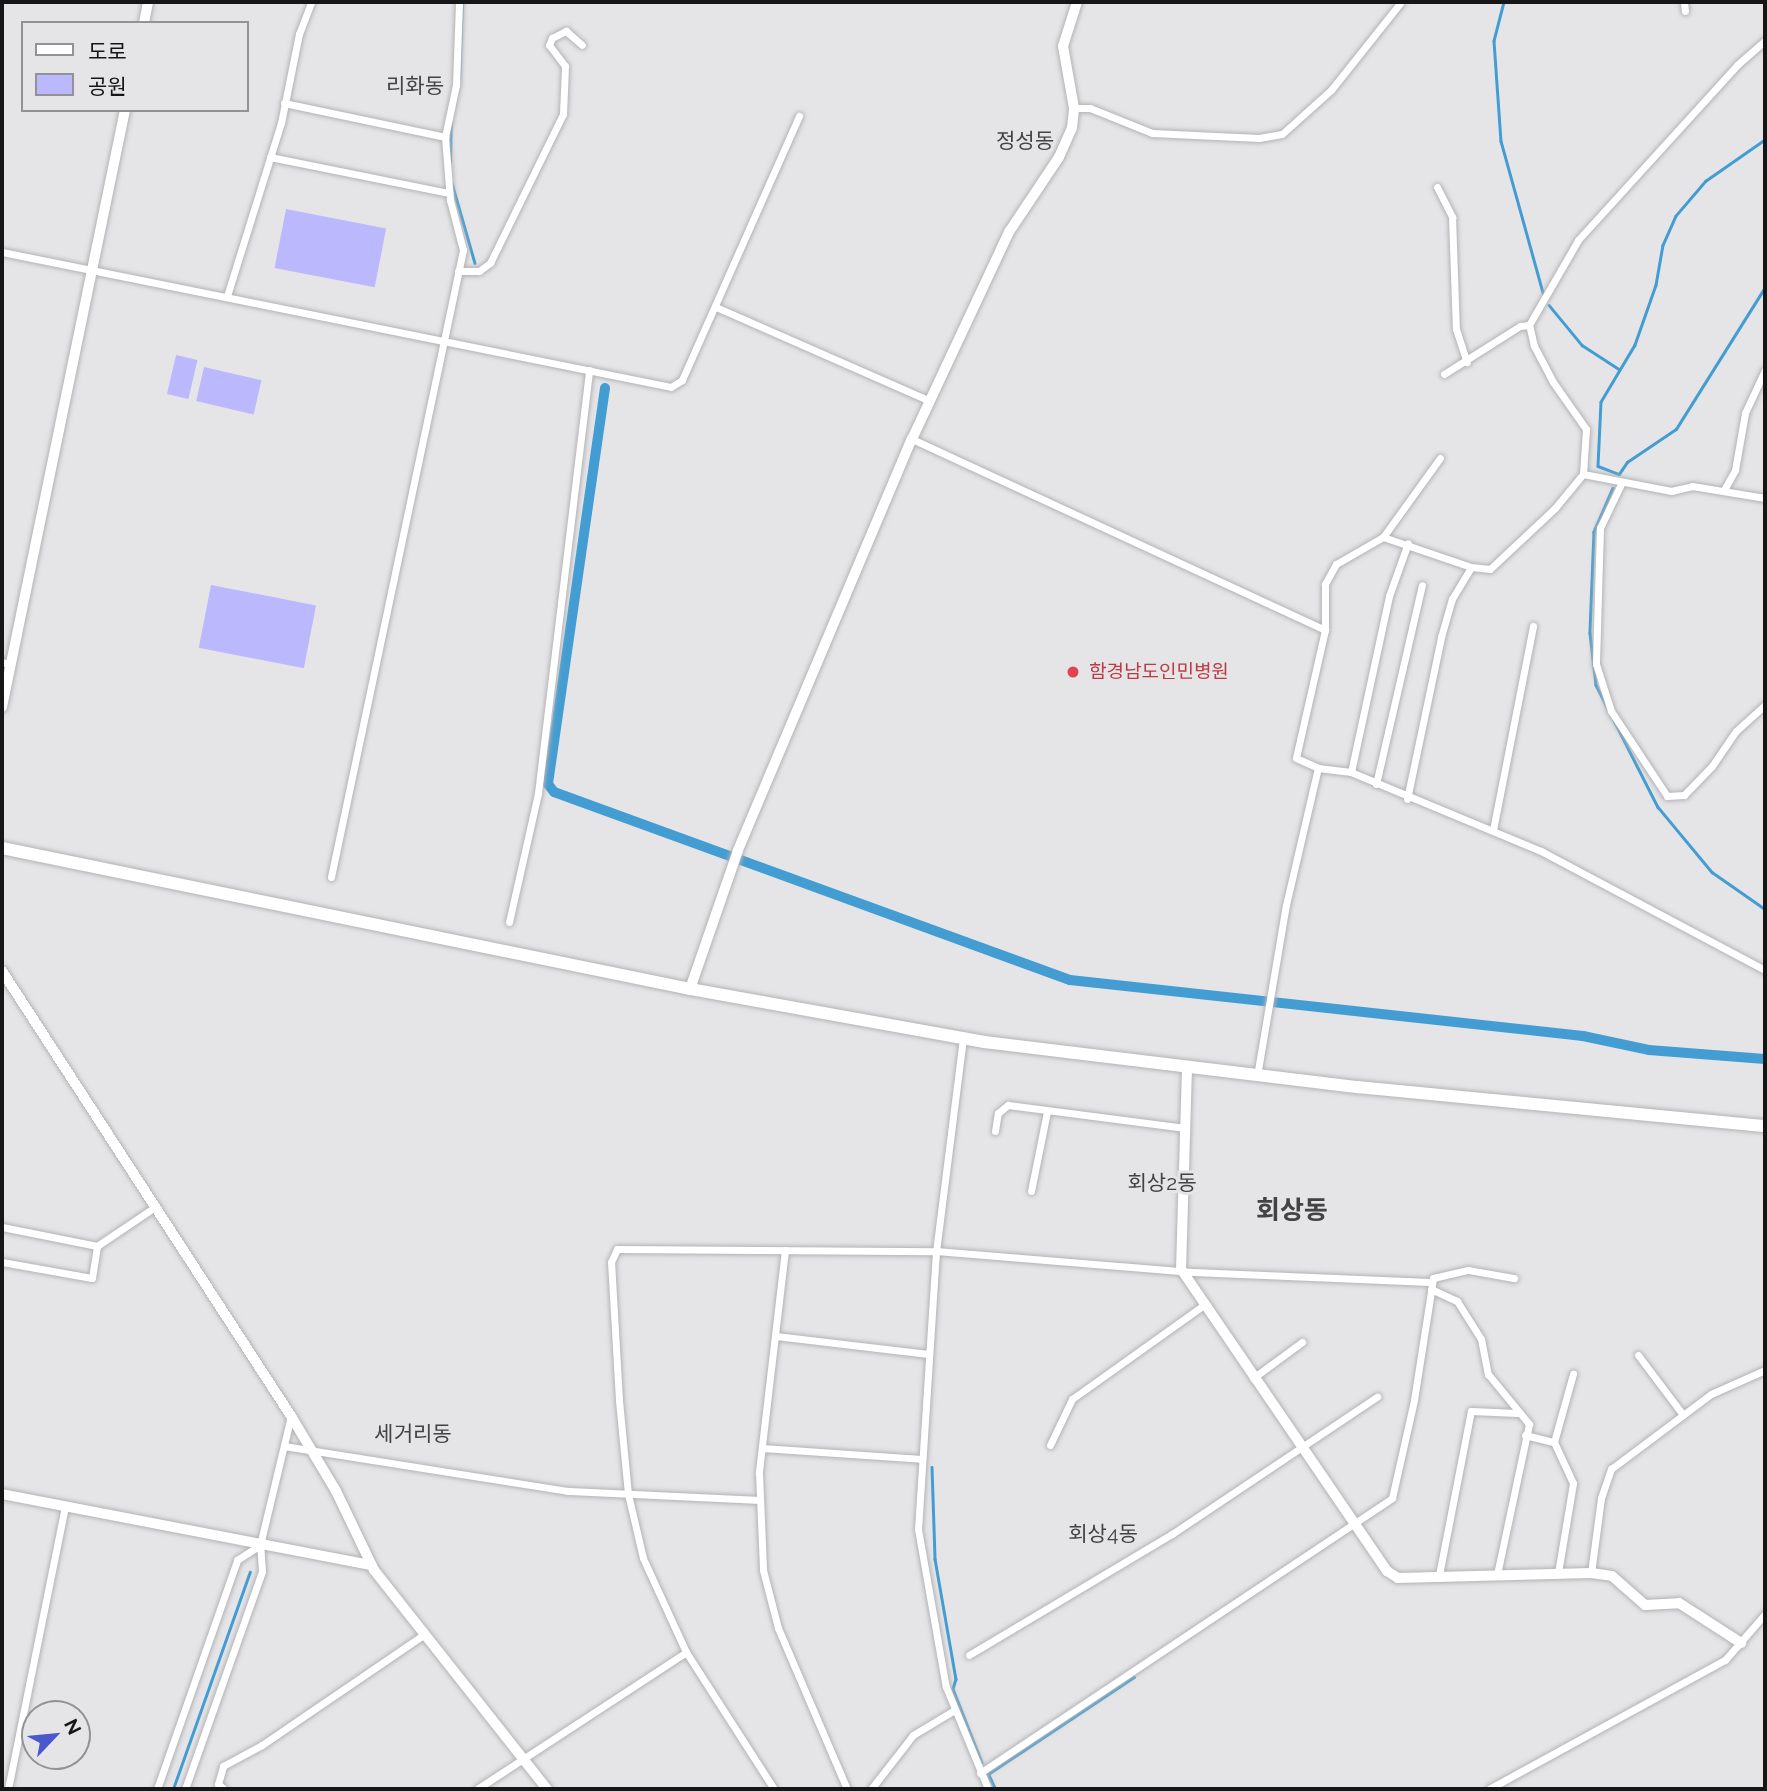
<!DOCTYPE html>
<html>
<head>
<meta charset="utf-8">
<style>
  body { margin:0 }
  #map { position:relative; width:1767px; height:1791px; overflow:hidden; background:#e5e5e8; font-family:Raleway,"Noto Sans KR",sans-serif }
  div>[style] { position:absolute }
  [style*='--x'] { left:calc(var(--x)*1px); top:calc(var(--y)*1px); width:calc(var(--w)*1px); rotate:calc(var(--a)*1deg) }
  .green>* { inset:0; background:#bcb8fe; transform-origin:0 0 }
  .stream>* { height:2.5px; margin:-1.25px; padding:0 1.25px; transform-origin:1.25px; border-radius:1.25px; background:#449dd2 }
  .canal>* { height:10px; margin:-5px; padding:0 5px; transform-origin:5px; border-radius:5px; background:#449dd2 }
  .roads { filter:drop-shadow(0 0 2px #b3b3b5) drop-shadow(0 0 2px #b3b3b5) }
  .minor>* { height:7px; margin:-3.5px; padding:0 3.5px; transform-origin:3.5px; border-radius:3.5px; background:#fff }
  .tertiary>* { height:10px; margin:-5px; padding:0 5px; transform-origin:5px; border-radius:5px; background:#fff }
  .trunk>* { height:12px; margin:-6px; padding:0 6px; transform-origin:6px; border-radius:6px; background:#fff }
  .dots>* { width:19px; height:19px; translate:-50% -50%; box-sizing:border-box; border:4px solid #e5e5e8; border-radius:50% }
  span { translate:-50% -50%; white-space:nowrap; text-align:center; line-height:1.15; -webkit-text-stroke:6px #e5e5e8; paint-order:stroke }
  .health-label { font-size:19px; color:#be3a42 }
  .left { translate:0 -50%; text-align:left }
  .neighbourhood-label { font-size:21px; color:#434345 }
  .district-label { font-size:26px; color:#434345; font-weight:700 }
  .frame { position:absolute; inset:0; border:4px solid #161617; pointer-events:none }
  .legend { position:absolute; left:21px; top:21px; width:228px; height:91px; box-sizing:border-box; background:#e5e5e8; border:2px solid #929294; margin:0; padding:9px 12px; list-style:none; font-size:21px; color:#161617 }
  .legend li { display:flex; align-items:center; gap:14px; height:35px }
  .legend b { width:35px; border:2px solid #929294 }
  .north { position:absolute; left:21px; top:1700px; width:70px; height:70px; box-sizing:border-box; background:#e5e5e8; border:2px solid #929294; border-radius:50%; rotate:64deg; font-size:19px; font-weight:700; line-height:28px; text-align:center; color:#161617 }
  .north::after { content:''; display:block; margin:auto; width:24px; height:32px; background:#4b57cc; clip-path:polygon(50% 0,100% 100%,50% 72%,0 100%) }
</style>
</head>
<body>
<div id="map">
  <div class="green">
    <div style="left:286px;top:209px;width:102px;height:60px;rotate:11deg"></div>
    <div style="left:176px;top:355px;width:22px;height:40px;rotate:13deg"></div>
    <div style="left:204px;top:367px;width:59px;height:35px;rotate:13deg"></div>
    <div style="left:211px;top:585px;width:107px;height:64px;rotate:11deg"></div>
  </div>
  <div class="stream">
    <div style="--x:1504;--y:2;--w:40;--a:104.4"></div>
    <div style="--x:1494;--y:41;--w:100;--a:86"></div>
    <div style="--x:1501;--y:141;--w:157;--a:74.5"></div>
    <div style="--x:459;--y:79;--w:77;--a:-87.8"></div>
    <div style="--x:1765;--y:140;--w:72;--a:145.2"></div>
    <div style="--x:1706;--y:181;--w:46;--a:130.6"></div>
    <div style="--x:1676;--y:216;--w:32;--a:114"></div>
    <div style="--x:1663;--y:245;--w:41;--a:99.9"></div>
    <div style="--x:1656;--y:285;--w:64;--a:109.3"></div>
    <div style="--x:1635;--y:345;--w:66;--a:120.8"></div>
    <div style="--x:1601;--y:402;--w:64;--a:92.7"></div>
    <div style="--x:1598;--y:466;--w:22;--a:21"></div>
    <div style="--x:1619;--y:474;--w:14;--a:-56"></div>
    <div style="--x:1627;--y:462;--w:59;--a:-34"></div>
    <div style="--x:1676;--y:429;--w:168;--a:-57.9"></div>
    <div style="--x:450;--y:162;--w:39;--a:-89"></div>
    <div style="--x:452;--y:183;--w:83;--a:74"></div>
    <div style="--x:1549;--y:305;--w:52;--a:50.5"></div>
    <div style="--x:1582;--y:345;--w:44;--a:33"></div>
    <div style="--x:1613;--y:488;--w:48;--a:113.4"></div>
    <div style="--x:1594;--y:532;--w:101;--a:92.3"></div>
    <div style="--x:1590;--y:633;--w:52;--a:83.4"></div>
    <div style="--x:1596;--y:685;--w:137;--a:63.1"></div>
    <div style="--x:1658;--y:807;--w:85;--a:50.3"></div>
    <div style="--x:1712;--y:872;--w:65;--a:34.9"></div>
    <div style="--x:932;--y:1467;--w:92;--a:88.1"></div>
    <div style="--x:935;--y:1559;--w:122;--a:80.1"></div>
    <div style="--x:956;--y:1679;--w:10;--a:107"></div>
    <div style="--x:953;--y:1689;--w:79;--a:68.6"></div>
    <div style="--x:173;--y:1789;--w:230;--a:-70.5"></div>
    <div style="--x:995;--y:1789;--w:17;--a:-115"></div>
    <div style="--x:988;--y:1774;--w:175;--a:-33.6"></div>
  </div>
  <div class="canal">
    <div style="--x:605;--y:388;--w:400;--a:98.2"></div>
    <div style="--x:548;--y:784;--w:10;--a:53"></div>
    <div style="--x:554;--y:792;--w:549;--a:20.02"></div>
    <div style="--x:1070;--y:980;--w:516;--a:6.23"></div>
    <div style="--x:1583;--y:1036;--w:67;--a:12"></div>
    <div style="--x:1649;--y:1050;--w:116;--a:4.4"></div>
  </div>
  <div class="roads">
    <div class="minor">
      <div style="--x:1684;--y:2;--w:9;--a:84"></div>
      <div style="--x:284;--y:103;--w:165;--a:11.9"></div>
      <div style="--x:1074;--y:108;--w:16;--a:0"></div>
      <div style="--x:1090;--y:108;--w:67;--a:22"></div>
      <div style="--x:1152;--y:133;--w:107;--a:2.7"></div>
      <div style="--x:1259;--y:138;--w:23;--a:-10"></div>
      <div style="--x:1282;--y:134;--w:66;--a:-41.9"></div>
      <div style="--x:1331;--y:90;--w:112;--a:-51.5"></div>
      <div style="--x:270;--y:157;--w:183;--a:11.4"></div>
      <div style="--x:1437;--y:187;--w:34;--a:63"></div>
      <div style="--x:1452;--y:217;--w:112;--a:88"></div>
      <div style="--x:1456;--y:329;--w:35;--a:72"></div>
      <div style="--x:2;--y:252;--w:682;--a:11.41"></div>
      <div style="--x:671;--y:387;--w:13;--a:-32"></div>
      <div style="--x:682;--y:380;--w:289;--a:-66.1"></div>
      <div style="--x:458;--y:271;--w:21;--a:0"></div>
      <div style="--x:479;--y:271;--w:14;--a:-36"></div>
      <div style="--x:490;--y:263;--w:166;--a:-63.9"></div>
      <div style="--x:563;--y:114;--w:48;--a:-87.6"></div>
      <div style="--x:565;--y:66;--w:26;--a:-127"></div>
      <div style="--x:549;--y:45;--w:8;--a:-67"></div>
      <div style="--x:552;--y:38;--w:16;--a:-27"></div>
      <div style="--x:566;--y:31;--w:21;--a:41"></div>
      <div style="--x:227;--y:296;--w:181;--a:-72.7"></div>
      <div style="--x:281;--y:123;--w:91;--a:-78.6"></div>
      <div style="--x:299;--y:34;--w:34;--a:-69"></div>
      <div style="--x:716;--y:307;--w:234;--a:23.7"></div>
      <div style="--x:1444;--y:374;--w:90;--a:-32.3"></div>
      <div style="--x:1520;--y:326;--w:9;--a:-6"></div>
      <div style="--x:912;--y:439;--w:455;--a:24.8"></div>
      <div style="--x:1440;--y:458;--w:97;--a:125.8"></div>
      <div style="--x:1383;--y:537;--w:54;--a:150.1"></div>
      <div style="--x:1336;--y:564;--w:23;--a:119"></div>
      <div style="--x:1325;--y:584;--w:46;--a:90"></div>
      <div style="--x:1325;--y:630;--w:131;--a:102.8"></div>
      <div style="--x:1296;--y:758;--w:24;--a:24"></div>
      <div style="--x:1318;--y:768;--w:33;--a:7"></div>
      <div style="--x:1351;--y:772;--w:206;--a:22.6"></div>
      <div style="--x:1541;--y:851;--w:254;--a:28"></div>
      <div style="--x:1583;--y:474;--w:90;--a:10.9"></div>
      <div style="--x:1671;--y:491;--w:22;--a:-13"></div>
      <div style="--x:1692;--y:486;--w:74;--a:9.3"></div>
      <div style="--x:1622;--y:482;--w:51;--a:115.6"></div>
      <div style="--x:1600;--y:528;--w:136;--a:91.7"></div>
      <div style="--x:1596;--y:664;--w:49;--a:72.3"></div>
      <div style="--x:1611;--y:711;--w:102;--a:56.6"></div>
      <div style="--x:1667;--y:796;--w:17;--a:-3"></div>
      <div style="--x:1684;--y:795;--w:40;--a:-46"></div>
      <div style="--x:1712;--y:766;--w:42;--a:-55.6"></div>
      <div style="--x:1736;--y:731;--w:39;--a:-42"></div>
      <div style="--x:1724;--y:490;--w:23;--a:-61"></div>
      <div style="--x:1735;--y:470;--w:58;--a:-80"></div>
      <div style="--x:1745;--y:413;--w:47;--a:-65.1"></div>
      <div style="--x:1383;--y:537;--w:93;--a:18.8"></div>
      <div style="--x:1471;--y:567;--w:19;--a:6"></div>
      <div style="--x:1490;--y:569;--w:89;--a:-43.2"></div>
      <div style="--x:1555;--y:508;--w:44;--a:-50.5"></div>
      <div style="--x:1583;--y:474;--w:45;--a:-86.2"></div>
      <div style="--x:1586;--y:429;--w:57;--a:-125.1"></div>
      <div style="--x:1553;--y:382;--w:41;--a:-117.8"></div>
      <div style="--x:1534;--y:346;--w:22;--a:-103"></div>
      <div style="--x:1529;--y:325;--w:98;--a:-60"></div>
      <div style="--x:1578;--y:240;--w:236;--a:-47.7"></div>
      <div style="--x:1737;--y:65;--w:37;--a:-41"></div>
      <div style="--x:2;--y:662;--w:7;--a:16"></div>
      <div style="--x:1351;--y:772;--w:180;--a:-77.8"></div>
      <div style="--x:1389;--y:596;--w:56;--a:-70.3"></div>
      <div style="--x:1376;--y:784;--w:204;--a:-77"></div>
      <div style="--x:1407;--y:799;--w:166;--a:-78.1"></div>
      <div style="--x:1441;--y:637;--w:40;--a:-74"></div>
      <div style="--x:1452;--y:599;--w:37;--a:-59"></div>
      <div style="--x:1493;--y:830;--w:208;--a:-78.9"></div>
      <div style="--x:331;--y:877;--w:641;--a:-78.11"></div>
      <div style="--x:463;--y:250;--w:52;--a:-104.6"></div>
      <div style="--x:450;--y:200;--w:63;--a:-94.5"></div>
      <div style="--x:445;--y:137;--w:53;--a:-78.1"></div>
      <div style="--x:456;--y:85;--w:83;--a:-87.9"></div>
      <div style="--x:509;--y:922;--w:132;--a:-77.3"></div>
      <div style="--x:538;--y:793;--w:426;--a:-83.1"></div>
      <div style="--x:963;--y:1038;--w:215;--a:97.2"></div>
      <div style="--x:936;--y:1251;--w:279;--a:93.7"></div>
      <div style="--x:918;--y:1529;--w:160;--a:80"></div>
      <div style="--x:946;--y:1687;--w:110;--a:67.6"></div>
      <div style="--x:1257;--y:1076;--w:173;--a:-80.4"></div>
      <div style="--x:1286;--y:905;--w:141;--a:-76.9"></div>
      <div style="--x:995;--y:1131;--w:18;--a:-81"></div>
      <div style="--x:998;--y:1113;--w:13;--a:-39"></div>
      <div style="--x:1008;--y:1105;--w:177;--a:7.4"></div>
      <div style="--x:1031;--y:1191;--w:81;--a:-78.6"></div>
      <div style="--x:2;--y:1227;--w:97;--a:11.3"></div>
      <div style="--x:785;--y:1250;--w:225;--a:96.7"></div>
      <div style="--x:759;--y:1473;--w:97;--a:87.6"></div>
      <div style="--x:763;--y:1570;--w:60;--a:75.5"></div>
      <div style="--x:778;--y:1628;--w:175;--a:66.8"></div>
      <div style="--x:2;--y:1262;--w:91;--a:10.1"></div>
      <div style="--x:92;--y:1278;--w:32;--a:-81"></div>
      <div style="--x:97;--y:1246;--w:70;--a:-33.9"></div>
      <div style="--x:1431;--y:1289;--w:29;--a:25"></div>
      <div style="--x:1457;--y:1301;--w:45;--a:57.7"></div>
      <div style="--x:1481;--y:1339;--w:36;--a:79"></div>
      <div style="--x:1488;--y:1374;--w:65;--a:50.6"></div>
      <div style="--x:1529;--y:1424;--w:154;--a:102"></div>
      <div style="--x:775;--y:1336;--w:155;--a:6.7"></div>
      <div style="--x:1638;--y:1355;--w:75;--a:53.1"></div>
      <div style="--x:1253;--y:1378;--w:61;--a:-36.3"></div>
      <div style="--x:1525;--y:1435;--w:30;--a:14"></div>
      <div style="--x:1050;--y:1445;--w:51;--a:-64.4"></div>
      <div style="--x:1072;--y:1399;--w:163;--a:-35.5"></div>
      <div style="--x:284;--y:1446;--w:288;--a:9"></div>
      <div style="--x:568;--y:1491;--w:189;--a:2.7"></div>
      <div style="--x:762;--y:1448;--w:160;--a:3.9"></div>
      <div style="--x:1558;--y:1573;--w:91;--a:-80.5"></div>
      <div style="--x:1573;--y:1483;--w:45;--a:-114.9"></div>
      <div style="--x:1554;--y:1442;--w:71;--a:-74.4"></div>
      <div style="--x:1591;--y:1573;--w:76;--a:-82.4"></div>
      <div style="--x:1601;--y:1498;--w:31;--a:-71"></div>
      <div style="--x:1611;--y:1469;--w:125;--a:-36.9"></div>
      <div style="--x:1711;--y:1394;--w:59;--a:-24"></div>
      <div style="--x:1439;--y:1575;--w:167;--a:-79"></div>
      <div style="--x:1471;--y:1411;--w:46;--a:2.5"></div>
      <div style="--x:969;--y:1655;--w:236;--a:-30.8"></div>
      <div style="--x:1172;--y:1534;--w:247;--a:-33.8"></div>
      <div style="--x:980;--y:1773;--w:495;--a:-33.7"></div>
      <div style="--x:1392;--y:1498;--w:100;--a:-77.3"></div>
      <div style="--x:1414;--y:1400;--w:123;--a:-81.1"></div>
      <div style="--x:1433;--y:1278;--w:36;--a:-13"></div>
      <div style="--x:1468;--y:1270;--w:47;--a:9.9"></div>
      <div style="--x:8;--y:1789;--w:288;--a:-78.6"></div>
      <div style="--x:157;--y:1789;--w:243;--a:-70.7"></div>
      <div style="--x:237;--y:1560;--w:27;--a:-33"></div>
      <div style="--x:185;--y:1789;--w:231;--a:-70.5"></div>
      <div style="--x:262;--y:1571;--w:26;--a:-94"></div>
      <div style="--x:260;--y:1545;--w:133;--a:-76.5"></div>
      <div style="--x:224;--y:1789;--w:8;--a:-140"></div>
      <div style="--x:218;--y:1784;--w:19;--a:-74"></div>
      <div style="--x:223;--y:1766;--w:44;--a:-28.3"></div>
      <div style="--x:262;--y:1745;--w:197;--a:-34.3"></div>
      <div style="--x:477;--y:1789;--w:250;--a:-33.2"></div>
      <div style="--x:774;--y:1789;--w:163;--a:-122.7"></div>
      <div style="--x:686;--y:1652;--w:103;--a:-114.6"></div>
      <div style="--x:643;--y:1558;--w:66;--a:-103.2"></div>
      <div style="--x:628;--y:1494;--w:94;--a:-95.5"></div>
      <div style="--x:619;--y:1400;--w:138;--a:-93.3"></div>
      <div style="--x:611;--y:1262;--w:14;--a:-65"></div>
      <div style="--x:617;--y:1249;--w:319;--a:0.4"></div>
      <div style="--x:936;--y:1251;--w:256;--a:4.7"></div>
      <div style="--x:1191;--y:1272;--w:241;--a:2.4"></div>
      <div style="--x:871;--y:1789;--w:68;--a:-52.1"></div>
      <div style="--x:913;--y:1735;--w:47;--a:-31"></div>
      <div style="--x:1489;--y:1789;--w:269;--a:-28.7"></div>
      <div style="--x:1725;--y:1660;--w:61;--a:-49"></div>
    </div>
    <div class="tertiary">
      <div style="--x:144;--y:23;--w:21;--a:-79"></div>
      <div style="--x:2;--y:707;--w:610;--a:-78.36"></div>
      <div style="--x:2;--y:971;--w:531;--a:57"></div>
      <div style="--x:291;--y:1416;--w:87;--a:59"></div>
      <div style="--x:336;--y:1491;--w:88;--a:64.3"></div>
      <div style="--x:374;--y:1570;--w:279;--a:51.7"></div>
      <div style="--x:690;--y:989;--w:147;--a:-70.9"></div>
      <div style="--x:738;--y:850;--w:446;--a:-67.1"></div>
      <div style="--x:912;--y:439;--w:229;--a:-64.9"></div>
      <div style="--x:1009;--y:232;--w:90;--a:-56.3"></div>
      <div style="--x:1059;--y:157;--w:32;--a:-66"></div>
      <div style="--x:1072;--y:128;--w:20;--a:-84"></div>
      <div style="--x:1074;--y:108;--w:63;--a:-100.1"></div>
      <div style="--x:1063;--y:46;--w:46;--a:-72.3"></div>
      <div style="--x:1187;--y:1068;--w:201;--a:91.7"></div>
      <div style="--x:1181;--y:1269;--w:366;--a:55.7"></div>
      <div style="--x:1387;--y:1571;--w:13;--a:32"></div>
      <div style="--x:1398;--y:1578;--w:193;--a:-1.5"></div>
      <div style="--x:1591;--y:1573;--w:21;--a:8"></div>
      <div style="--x:1612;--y:1576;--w:44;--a:41.3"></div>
      <div style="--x:1645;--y:1605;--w:34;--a:-3"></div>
      <div style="--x:1679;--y:1603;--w:74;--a:32.8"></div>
      <div style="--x:2;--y:1494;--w:376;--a:10.9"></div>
    </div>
    <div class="trunk">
      <div style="--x:2;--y:848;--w:702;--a:11.58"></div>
      <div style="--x:690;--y:989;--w:299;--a:10.2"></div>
      <div style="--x:984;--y:1042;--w:377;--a:6.9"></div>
      <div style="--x:1358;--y:1087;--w:409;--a:5.5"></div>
    </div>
  </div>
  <div class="dots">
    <div style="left:1073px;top:672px;background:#e0444e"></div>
  </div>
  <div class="health-label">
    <span class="left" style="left:1089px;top:672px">함경남도인민병원</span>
  </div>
  <div class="neighbourhood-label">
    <span style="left:415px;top:86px">리화동</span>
    <span style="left:1025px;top:141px">정성동</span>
    <span style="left:1162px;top:1183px">회상2동</span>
    <span style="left:413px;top:1434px">세거리동</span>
    <span style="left:1103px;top:1534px">회상4동</span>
  </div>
  <div class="district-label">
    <span style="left:1292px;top:1211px">회상동</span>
  </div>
  <div class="frame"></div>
  <ul class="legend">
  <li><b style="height:9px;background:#fff"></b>도로</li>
  <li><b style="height:19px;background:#bcb8fe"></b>공원</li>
  </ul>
  <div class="north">N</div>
</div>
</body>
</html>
